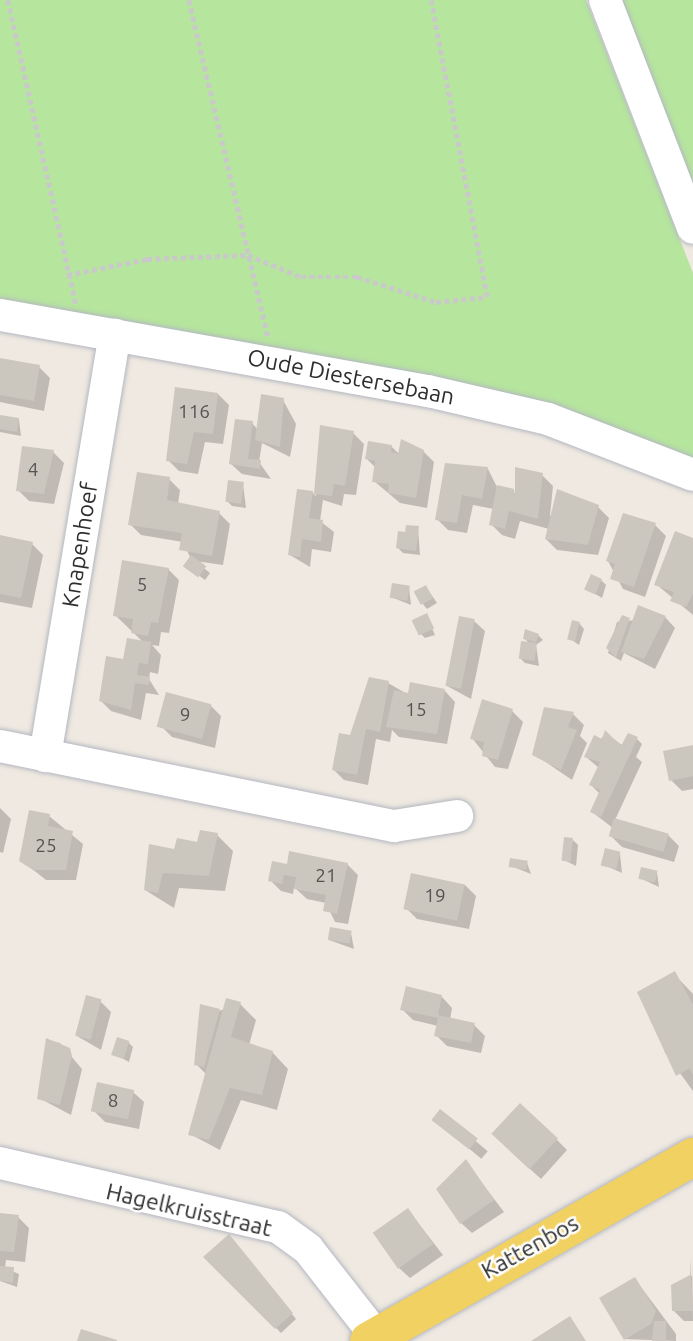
<!DOCTYPE html>
<html>
<head>
<meta charset="utf-8">
<style>
  body { margin:0 }
  #map { position:relative; width:693px; height:1341px; overflow:hidden; background:#efe9e1; font-family:Ubuntu,sans-serif }
  div>[style] { position:absolute }
  [style*='--x'] { left:calc(var(--x)*1px); top:calc(var(--y)*1px); width:calc(var(--w)*1px); rotate:calc(var(--a)*1deg) }
  .green>* { inset:0; background:#b6e59e }
  .shadow>* { inset:0; background:#0003; transform-origin:0 0 }
  .building>* { inset:0; background:#cbc7bf; transform-origin:0 0 }
  .path>* { height:4.5px; margin-top:-2.25px; transform-origin:0; background:repeating-linear-gradient(90deg,#c9c9c9 0 5px,transparent 0 8.5px) }
  .roads { filter:drop-shadow(0 0 2px #b4b7c1) drop-shadow(0 0 2px #b4b7c1) }
  .minor>* { height:32px; margin:-16px; padding:0 16px; transform-origin:16px; border-radius:16px; background:#fff }
  .major>* { height:38px; margin:-19px; padding:0 19px; transform-origin:19px; border-radius:19px; background:#f2d163 }
  span { translate:-50% -50%; white-space:nowrap; text-align:center; line-height:1.15; -webkit-text-stroke:5px #fff; paint-order:stroke }
  .number-label { font-size:19px; color:#555452 }
  .number-label span { -webkit-text-stroke-width:0 }
  .street-label { font-size:23px; color:#2e2e2e }
</style>
</head>
<body>
<div id="map">
  <div class="green">
    <div style="clip-path:polygon(0 0,586px 0,693px 273px,693px 460px,0 302px)"></div>
    <div style="clip-path:polygon(619px 0,693px 0,693px 194px)"></div>
  </div>
  <div class="shadow">
    <div style="clip-path:polygon(0 360px,39px 367px,50px 378px,44px 411px,0 402px)"></div>
    <div style="clip-path:polygon(218px 394px,229px 405px,223px 444px,205px 442px,198px 474px,179px 471px,168px 460px)"></div>
    <div style="clip-path:polygon(283px 400px,296px 424px,290px 457px,262px 443px,259px 462px,271px 479px,242px 474px,231px 464px,252px 423px,258px 430px)"></div>
    <div style="clip-path:polygon(0 416px,19px 420px,21px 436px,0 432px)"></div>
    <div style="clip-path:polygon(321px 427px,353px 433px,364px 444px,356px 495px,344px 494px,342px 506px,323px 500px,320px 521px,334px 532px,331px 552px,312px 549px,310px 567px,290px 555px,312px 492px,316px 496px)"></div>
    <div style="clip-path:polygon(391px 446px,400px 455px,423px 451px,434px 462px,427px 508px,400px 503px,374px 481px,376px 468px,367px 459px)"></div>
    <div style="clip-path:polygon(53px 452px,64px 463px,54px 504px,29px 501px,18px 490px)"></div>
    <div style="clip-path:polygon(447px 465px,488px 469px,497px 487px,517px 494px,542px 475px,553px 486px,550px 516px,598px 507px,609px 518px,598px 555px,557px 550px,546px 539px,549px 529px,520px 521px,515px 539px,502px 535px,491px 524px,494px 509px,473px 505px,467px 533px,448px 530px,437px 519px)"></div>
    <div style="clip-path:polygon(169px 479px,180px 490px,178px 504px,219px 513px,230px 524px,223px 565px,195px 561px,210px 573px,205px 580px,186px 566px,191px 559px,183px 542px,141px 535px,130px 524px)"></div>
    <div style="clip-path:polygon(243px 484px,246px 508px,232px 506px,227px 501px)"></div>
    <div style="clip-path:polygon(655px 525px,666px 536px,645px 597px,623px 589px,608px 561px)"></div>
    <div style="clip-path:polygon(418px 528px,420px 555px,403px 553px,398px 548px)"></div>
    <div style="clip-path:polygon(0 537px,32px 544px,43px 555px,32px 608px,0 602px)"></div>
    <div style="clip-path:polygon(693px 542px,693px 615px,656px 584px)"></div>
    <div style="clip-path:polygon(168px 569px,179px 580px,169px 633px,161px 632px,159px 646px,152px 645px,161px 655px,158px 674px,150px 672px,149px 679px,159px 695px,146px 693px,141px 720px,111px 711px,100px 700px,143px 642px,115px 615px)"></div>
    <div style="clip-path:polygon(601px 580px,606px 585px,602px 598px,587px 589px)"></div>
    <div style="clip-path:polygon(409px 587px,411px 605px,391px 597px)"></div>
    <div style="clip-path:polygon(426px 587px,437px 603px,427px 609px,422px 603px)"></div>
    <div style="clip-path:polygon(426px 615px,435px 635px,425px 638px,420px 633px)"></div>
    <div style="clip-path:polygon(665px 617px,675px 628px,655px 669px,624px 653px,621px 661px,608px 653px,617px 622px)"></div>
    <div style="clip-path:polygon(474px 621px,485px 631px,471px 699px,447px 686px)"></div>
    <div style="clip-path:polygon(579px 623px,584px 629px,579px 645px,569px 638px)"></div>
    <div style="clip-path:polygon(538px 635px,543px 640px,536px 645px,539px 666px,525px 663px,520px 658px,530px 644px,524px 638px)"></div>
    <div style="clip-path:polygon(388px 683px,409px 695px,445px 691px,455px 702px,447px 744px,399px 737px,392px 730px,390px 742px,376px 739px,368px 785px,344px 780px,334px 770px)"></div>
    <div style="clip-path:polygon(210px 705px,221px 716px,215px 748px,172px 737px,161px 726px)"></div>
    <div style="clip-path:polygon(512px 711px,523px 722px,508px 769px,495px 767px,472px 738px)"></div>
    <div style="clip-path:polygon(573px 714px,584px 725px,580px 736px,587px 743px,572px 780px,534px 754px)"></div>
    <div style="clip-path:polygon(606px 733px,623px 746px,637px 739px,642px 744px,636px 757px,642px 762px,615px 820px,668px 835px,679px 846px,674px 862px,622px 847px,611px 836px,613px 828px,592px 812px,600px 794px,591px 785px,599px 768px,586px 757px)"></div>
    <div style="clip-path:polygon(693px 747px,693px 789px,682px 791px,671px 780px)"></div>
    <div style="clip-path:polygon(0 808px,11px 819px,3px 853px,0 852px)"></div>
    <div style="clip-path:polygon(49px 816px,83px 844px,76px 880px,46px 880px,21px 860px)"></div>
    <div style="clip-path:polygon(217px 835px,233px 851px,225px 891px,179px 888px,174px 908px,145px 890px,175px 851px)"></div>
    <div style="clip-path:polygon(573px 840px,578px 845px,576px 866px,564px 860px)"></div>
    <div style="clip-path:polygon(620px 854px,622px 873px,602px 864px)"></div>
    <div style="clip-path:polygon(527px 863px,531px 874px,511px 866px)"></div>
    <div style="clip-path:polygon(347px 864px,358px 875px,348px 924px,335px 922px,326px 903px,307px 899px,294px 887px,293px 894px,281px 891px,270px 880px,288px 866px)"></div>
    <div style="clip-path:polygon(657px 873px,659px 887px,640px 878px)"></div>
    <div style="clip-path:polygon(465px 885px,476px 896px,469px 929px,417px 919px,406px 908px)"></div>
    <div style="clip-path:polygon(351px 933px,354px 949px,329px 940px)"></div>
    <div style="clip-path:polygon(674px 974px,693px 994px,693px 1091px,664px 1051px,670px 1048px)"></div>
    <div style="clip-path:polygon(442px 997px,452px 1008px,450px 1020px,474px 1025px,485px 1036px,481px 1053px,447px 1046px,436px 1035px,438px 1026px,413px 1020px,402px 1009px)"></div>
    <div style="clip-path:polygon(100px 1001px,111px 1012px,101px 1050px,77px 1036px)"></div>
    <div style="clip-path:polygon(240px 1004px,256px 1020px,249px 1045px,272px 1052px,288px 1069px,277px 1110px,241px 1100px,220px 1150px,190px 1134px,206px 1074px,196px 1064px,219px 1011px)"></div>
    <div style="clip-path:polygon(47px 1040px,60px 1043px,82px 1069px,71px 1115px,39px 1098px)"></div>
    <div style="clip-path:polygon(128px 1042px,133px 1047px,129px 1062px,114px 1054px)"></div>
    <div style="clip-path:polygon(133px 1092px,144px 1102px,139px 1129px,105px 1122px,94px 1111px)"></div>
    <div style="left:441px;top:1112px;width:61px;height:10px;rotate:40deg"></div>
    <div style="clip-path:polygon(557px 1140px,567px 1150px,541px 1179px,504px 1145px)"></div>
    <div style="clip-path:polygon(466px 1162px,504px 1212px,472px 1233px,461px 1223px)"></div>
    <div style="clip-path:polygon(408px 1210px,443px 1255px,410px 1278px,399px 1268px)"></div>
    <div style="clip-path:polygon(0 1216px,18px 1217px,29px 1228px,25px 1262px,6px 1260px,5px 1268px,19px 1274px,17px 1287px,0 1281px)"></div>
    <div style="clip-path:polygon(234px 1241px,296px 1319px,281px 1333px,206px 1257px)"></div>
    <div style="clip-path:polygon(692px 1260px,693px 1321px,684px 1321px,673px 1310px,673px 1286px,692px 1276px)"></div>
    <div style="clip-path:polygon(635px 1279px,676px 1334px,676px 1341px,625px 1339px)"></div>
  </div>
  <div class="building">
    <div style="clip-path:polygon(0 358px,40px 365px,34px 401px,0 395px)"></div>
    <div style="clip-path:polygon(175px 387px,218px 393px,213px 434px,194px 432px,187px 464px,166px 461px)"></div>
    <div style="clip-path:polygon(261px 394px,284px 398px,280px 447px,255px 440px)"></div>
    <div style="clip-path:polygon(0 415px,19px 418px,17px 432px,0 429px)"></div>
    <div style="clip-path:polygon(235px 419px,253px 421px,248px 459px,261px 460px,260px 469px,229px 464px)"></div>
    <div style="clip-path:polygon(320px 425px,354px 431px,345px 486px,334px 484px,332px 496px,314px 494px)"></div>
    <div style="clip-path:polygon(401px 439px,424px 450px,416px 498px,388px 493px,389px 484px,372px 482px,375px 461px,365px 459px,368px 441px,392px 445px,391px 452px,398px 454px)"></div>
    <div style="clip-path:polygon(22px 446px,54px 450px,44px 494px,16px 491px)"></div>
    <div style="clip-path:polygon(445px 463px,488px 467px,482px 499px,462px 495px,457px 523px,435px 520px)"></div>
    <div style="clip-path:polygon(515px 467px,543px 473px,538px 519px,509px 511px,505px 529px,489px 525px,497px 485px,514px 489px,515px 497px)"></div>
    <div style="clip-path:polygon(137px 472px,170px 477px,167px 500px,220px 511px,212px 556px,179px 550px,182px 533px,128px 525px)"></div>
    <div style="left:228px;top:480px;width:16px;height:22px;rotate:7deg"></div>
    <div style="clip-path:polygon(297px 489px,313px 491px,309px 518px,323px 520px,321px 542px,302px 539px,300px 557px,288px 555px)"></div>
    <div style="clip-path:polygon(557px 489px,599px 505px,588px 545px,545px 539px)"></div>
    <div style="clip-path:polygon(623px 513px,656px 523px,634px 587px,610px 579px,615px 564px,606px 561px)"></div>
    <div style="clip-path:polygon(406px 525px,419px 526px,416px 551px,396px 548px,398px 531px,405px 532px)"></div>
    <div style="clip-path:polygon(675px 531px,693px 538px,693px 594px,686px 607px,670px 601px,674px 592px,654px 585px)"></div>
    <div style="clip-path:polygon(0 535px,33px 542px,21px 598px,0 594px)"></div>
    <div style="left:191px;top:555px;width:19px;height:14px;rotate:36deg"></div>
    <div style="clip-path:polygon(122px 560px,169px 568px,158px 623px,151px 622px,148px 636px,131px 633px,133px 619px,113px 616px)"></div>
    <div style="left:591px;top:574px;width:12px;height:17px;rotate:24deg"></div>
    <div style="left:392px;top:583px;width:18px;height:15px;rotate:9deg"></div>
    <div style="left:426px;top:585px;width:15px;height:14px;rotate:62deg"></div>
    <div style="clip-path:polygon(638px 605px,666px 616px,644px 659px,621px 652px)"></div>
    <div style="left:427px;top:613px;width:17px;height:17px;rotate:65deg"></div>
    <div style="clip-path:polygon(622px 615px,630px 618px,616px 657px,606px 648px)"></div>
    <div style="left:459px;top:616px;width:16px;height:71px;rotate:11deg"></div>
    <div style="left:572px;top:620px;width:8px;height:20px;rotate:14deg"></div>
    <div style="clip-path:polygon(525px 629px,539px 634px,536px 642px,523px 639px)"></div>
    <div style="clip-path:polygon(127px 638px,151px 642px,148px 664px,139px 663px,137px 675px,150px 677px,149px 685px,135px 683px,131px 710px,99px 701px,106px 656px,123px 659px)"></div>
    <div style="left:521px;top:641px;width:16px;height:18px;rotate:7deg"></div>
    <div style="clip-path:polygon(369px 677px,389px 681px,380px 732px,366px 729px,357px 775px,332px 770px,339px 733px,350px 735px)"></div>
    <div style="clip-path:polygon(410px 682px,445px 689px,437px 734px,386px 727px,394px 690px,408px 693px)"></div>
    <div style="left:166px;top:692px;width:47px;height:36px;rotate:15deg"></div>
    <div style="clip-path:polygon(482px 699px,513px 709px,498px 760px,482px 756px,484px 742px,470px 739px)"></div>
    <div style="clip-path:polygon(544px 707px,574px 712px,568px 727px,577px 730px,561px 770px,532px 755px)"></div>
    <div style="clip-path:polygon(605px 730px,621px 746px,628px 733px,638px 737px,601px 817px,590px 812px,600px 790px,589px 785px,600px 762px,584px 757px,594px 735px,602px 739px)"></div>
    <div style="clip-path:polygon(693px 745px,693px 776px,669px 781px,663px 751px)"></div>
    <div style="clip-path:polygon(29px 810px,50px 814px,48px 826px,73px 831px,66px 870px,33px 870px,19px 861px)"></div>
    <div style="left:614px;top:818px;width:57px;height:19px;rotate:16deg"></div>
    <div style="clip-path:polygon(200px 830px,218px 833px,209px 876px,163px 873px,158px 893px,144px 890px,149px 844px,174px 849px,177px 838px,197px 842px)"></div>
    <div style="left:564px;top:837px;width:9px;height:24px;rotate:6deg"></div>
    <div style="left:605px;top:848px;width:16px;height:18px;rotate:14deg"></div>
    <div style="clip-path:polygon(289px 851px,348px 863px,337px 914px,323px 911px,326px 895px,294px 889px,296px 877px,284px 875px,282px 884px,268px 881px,272px 861px,287px 864px)"></div>
    <div style="left:510px;top:858px;width:18px;height:9px;rotate:9deg"></div>
    <div style="left:641px;top:867px;width:17px;height:12px;rotate:13deg"></div>
    <div style="left:411px;top:873px;width:55px;height:37px;rotate:12deg"></div>
    <div style="left:330px;top:927px;width:22px;height:13px;rotate:10deg"></div>
    <div style="clip-path:polygon(675px 971px,693px 1005px,693px 1075px,690px 1068px,676px 1076px,637px 992px)"></div>
    <div style="clip-path:polygon(406px 986px,442px 995px,438px 1015px,475px 1023px,471px 1043px,434px 1036px,438px 1018px,400px 1010px)"></div>
    <div style="left:86px;top:995px;width:16px;height:42px;rotate:15deg"></div>
    <div style="clip-path:polygon(226px 998px,241px 1002px,231px 1037px,273px 1051px,262px 1095px,230px 1088px,209px 1140px,188px 1135px)"></div>
    <div style="clip-path:polygon(200px 1004px,220px 1009px,204px 1067px,194px 1065px)"></div>
    <div style="left:117px;top:1037px;width:13px;height:19px;rotate:18deg"></div>
    <div style="clip-path:polygon(46px 1038px,70px 1048px,72px 1056px,60px 1105px,37px 1099px)"></div>
    <div style="left:97px;top:1082px;width:38px;height:30px;rotate:12deg"></div>
    <div style="left:520px;top:1103px;width:52px;height:42px;rotate:43deg"></div>
    <div style="left:440px;top:1109px;width:48px;height:14px;rotate:38deg"></div>
    <div style="clip-path:polygon(466px 1159px,494px 1200px,460px 1224px,436px 1189px)"></div>
    <div style="left:408px;top:1208px;width:44px;height:43px;rotate:55deg"></div>
    <div style="clip-path:polygon(0 1213px,19px 1215px,14px 1252px,0 1251px)"></div>
    <div style="clip-path:polygon(229px 1234px,293px 1313px,275px 1329px,203px 1257px)"></div>
    <div style="clip-path:polygon(690px 1258px,693px 1311px,672px 1311px,671px 1285px,690px 1275px)"></div>
    <div style="clip-path:polygon(0 1266px,14px 1267px,13px 1283px,0 1281px)"></div>
    <div style="clip-path:polygon(635px 1277px,656px 1311px,651px 1324px,624px 1340px,599px 1298px)"></div>
    <div style="clip-path:polygon(570px 1316px,586px 1341px,531px 1341px)"></div>
    <div style="clip-path:polygon(654px 1321px,666px 1321px,666px 1341px,652px 1341px)"></div>
    <div style="clip-path:polygon(81px 1329px,117px 1340px,117px 1341px,77px 1341px)"></div>
  </div>
  <div class="path">
    <div style="--x:8;--y:0;--w:311;--a:77.4"></div>
    <div style="--x:189;--y:0;--w:346;--a:76.8"></div>
    <div style="--x:67;--y:275;--w:82;--a:-11.3"></div>
    <div style="--x:147;--y:259;--w:101;--a:-2.3"></div>
    <div style="--x:248;--y:255;--w:57;--a:22.5"></div>
    <div style="--x:301;--y:277;--w:56;--a:0"></div>
    <div style="--x:357;--y:277;--w:83;--a:17.6"></div>
    <div style="--x:436;--y:302;--w:51;--a:-5.6"></div>
    <div style="--x:487;--y:297;--w:302;--a:-100.7"></div>
  </div>
  <div class="roads">
    <div class="minor">
      <div style="--x:605;--y:0;--w:244;--a:68.9"></div>
      <div style="--x:0;--y:315;--w:435;--a:10.1"></div>
      <div style="--x:428;--y:391;--w:123;--a:13.1"></div>
      <div style="--x:548;--y:419;--w:155;--a:21.1"></div>
      <div style="--x:0;--y:746;--w:402;--a:11.5"></div>
      <div style="--x:394;--y:826;--w:64;--a:-9"></div>
      <div style="--x:45;--y:756;--w:427;--a:-80.6"></div>
      <div style="--x:0;--y:1163;--w:285;--a:13"></div>
      <div style="--x:278;--y:1227;--w:37;--a:36"></div>
      <div style="--x:308;--y:1249;--w:110;--a:52"></div>
    </div>
    <div class="major">
      <div style="--x:369;--y:1341;--w:373;--a:-29.6"></div>
    </div>
  </div>
  <div class="number-label">
    <span style="left:194px;top:412px">116</span>
    <span style="left:33px;top:470px">4</span>
    <span style="left:142px;top:585px">5</span>
    <span style="left:416px;top:710px">15</span>
    <span style="left:185px;top:715px">9</span>
    <span style="left:46px;top:846px">25</span>
    <span style="left:326px;top:876px">21</span>
    <span style="left:435px;top:896px">19</span>
    <span style="left:113px;top:1101px">8</span>
  </div>
  <div class="street-label">
    <span style="left:351px;top:377px;rotate:11deg">Oude Diestersebaan</span>
    <span style="left:80px;top:545px;rotate:-81deg">Knapenhoef</span>
    <span style="left:189px;top:1210px;rotate:13deg">Hagelkruisstraat</span>
    <span style="left:530px;top:1247px;rotate:-29deg">Kattenbos</span>
  </div>
</div>
</body>
</html>
